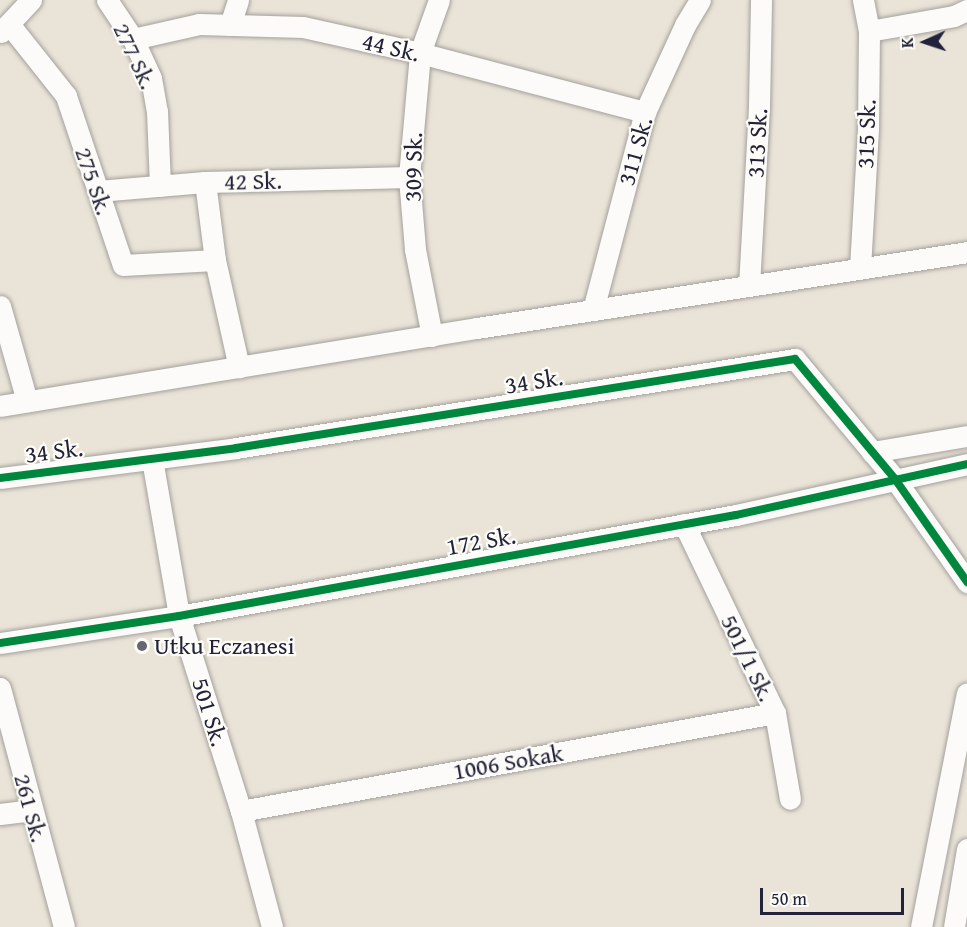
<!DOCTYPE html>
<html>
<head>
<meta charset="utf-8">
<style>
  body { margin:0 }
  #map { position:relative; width:967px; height:927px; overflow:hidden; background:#eae4d8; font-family:"Gentium Book Plus",serif }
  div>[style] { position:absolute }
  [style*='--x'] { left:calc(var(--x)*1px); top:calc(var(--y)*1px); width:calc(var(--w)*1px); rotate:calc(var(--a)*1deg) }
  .roads { filter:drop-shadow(0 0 2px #a4a19d) drop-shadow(0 0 2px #a4a19d) }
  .street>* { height:21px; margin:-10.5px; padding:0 10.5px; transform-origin:10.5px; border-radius:10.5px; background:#fcfbf9 }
  .cycleway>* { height:8px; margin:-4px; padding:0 4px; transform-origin:4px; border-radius:4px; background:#00873e }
  .dots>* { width:16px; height:16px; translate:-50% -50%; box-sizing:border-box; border:3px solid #fdfcf7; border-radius:50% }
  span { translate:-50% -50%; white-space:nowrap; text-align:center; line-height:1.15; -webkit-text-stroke:4.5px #fdfcf7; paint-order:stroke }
  .street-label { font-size:24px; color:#22223b }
  .poi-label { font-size:24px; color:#22223b }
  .left { translate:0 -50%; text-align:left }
  .north { position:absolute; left:895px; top:12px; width:60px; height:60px; -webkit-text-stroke:4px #fdfcf7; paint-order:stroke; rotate:267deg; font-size:16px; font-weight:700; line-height:24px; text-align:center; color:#22223b }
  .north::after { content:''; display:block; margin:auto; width:21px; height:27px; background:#22223b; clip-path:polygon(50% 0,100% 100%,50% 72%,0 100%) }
  .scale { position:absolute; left:760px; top:888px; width:144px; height:27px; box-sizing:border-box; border:3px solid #22223b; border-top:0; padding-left:8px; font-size:18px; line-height:21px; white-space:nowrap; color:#22223b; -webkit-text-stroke:4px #fdfcf7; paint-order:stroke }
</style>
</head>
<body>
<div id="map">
  <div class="roads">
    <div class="street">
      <div style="--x:107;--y:0;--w:47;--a:56.3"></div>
      <div style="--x:133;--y:39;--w:43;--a:65.2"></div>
      <div style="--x:151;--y:78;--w:34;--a:80"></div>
      <div style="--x:157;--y:111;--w:75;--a:87.7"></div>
      <div style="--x:9;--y:24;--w:92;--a:51.6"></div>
      <div style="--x:66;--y:96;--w:178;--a:71.4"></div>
      <div style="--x:123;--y:265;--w:92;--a:-3.1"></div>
      <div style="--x:230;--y:25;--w:26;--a:-72"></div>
      <div style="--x:869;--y:31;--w:86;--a:-10"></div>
      <div style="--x:954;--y:16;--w:14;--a:-25"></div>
      <div style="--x:1;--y:32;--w:44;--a:-46.8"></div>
      <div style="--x:133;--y:39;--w:68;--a:-12.8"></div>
      <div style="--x:199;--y:24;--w:104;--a:1.7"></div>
      <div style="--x:303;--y:27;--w:120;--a:12.5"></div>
      <div style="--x:420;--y:53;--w:233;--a:14.7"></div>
      <div style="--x:205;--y:182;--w:79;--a:82.7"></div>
      <div style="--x:215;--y:260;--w:110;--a:77.4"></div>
      <div style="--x:98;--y:191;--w:107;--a:-4.8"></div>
      <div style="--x:205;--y:182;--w:204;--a:-1.4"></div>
      <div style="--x:860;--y:268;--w:140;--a:-86.7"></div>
      <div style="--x:868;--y:128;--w:97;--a:-89.4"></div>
      <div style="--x:869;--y:31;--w:32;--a:-101"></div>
      <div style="--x:749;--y:286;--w:180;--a:-86.8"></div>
      <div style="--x:759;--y:106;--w:106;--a:-88.9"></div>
      <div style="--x:0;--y:306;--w:99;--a:74.1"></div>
      <div style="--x:593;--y:310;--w:205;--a:-75.3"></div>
      <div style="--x:645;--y:112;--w:96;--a:-65.3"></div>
      <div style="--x:685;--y:25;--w:29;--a:-59"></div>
      <div style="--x:432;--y:336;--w:89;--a:-101.1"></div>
      <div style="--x:415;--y:249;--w:72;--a:-94.8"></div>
      <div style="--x:409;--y:177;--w:124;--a:-84.9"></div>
      <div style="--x:420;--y:53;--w:56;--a:-70.3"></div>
      <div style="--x:0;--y:406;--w:483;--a:-9.3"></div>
      <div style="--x:477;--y:328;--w:496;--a:-8.8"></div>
      <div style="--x:872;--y:452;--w:96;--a:-9.6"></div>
      <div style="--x:152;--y:459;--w:159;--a:80.2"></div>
      <div style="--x:179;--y:616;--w:205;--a:72.4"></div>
      <div style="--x:241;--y:811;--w:120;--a:75"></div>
      <div style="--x:0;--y:478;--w:238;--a:-7.2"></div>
      <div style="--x:236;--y:448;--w:566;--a:-9.05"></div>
      <div style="--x:795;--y:359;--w:156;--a:50.2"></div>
      <div style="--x:895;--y:479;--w:126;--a:55"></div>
      <div style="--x:684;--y:524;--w:210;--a:64.3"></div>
      <div style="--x:775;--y:713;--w:87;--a:80.1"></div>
      <div style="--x:0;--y:643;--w:181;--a:-8.6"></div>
      <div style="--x:179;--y:616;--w:566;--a:-10.28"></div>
      <div style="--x:736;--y:515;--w:237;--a:-12.4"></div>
      <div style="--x:0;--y:688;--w:247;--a:75"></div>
      <div style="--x:241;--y:811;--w:543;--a:-10.4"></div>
      <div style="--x:0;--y:814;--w:31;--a:-7"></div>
      <div style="--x:921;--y:927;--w:238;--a:-78.9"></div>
      <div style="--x:954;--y:927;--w:79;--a:-80.5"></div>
    </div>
  </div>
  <div class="cycleway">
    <div style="--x:0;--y:478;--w:238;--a:-7.2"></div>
    <div style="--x:236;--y:448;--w:566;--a:-9.05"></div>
    <div style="--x:795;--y:359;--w:156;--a:50.2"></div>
    <div style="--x:895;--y:479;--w:126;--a:55"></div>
    <div style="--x:0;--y:643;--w:181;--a:-8.6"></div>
    <div style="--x:179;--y:616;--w:566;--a:-10.28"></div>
    <div style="--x:736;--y:515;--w:237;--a:-12.4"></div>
  </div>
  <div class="dots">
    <div style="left:142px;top:646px;background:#686672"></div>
  </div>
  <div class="street-label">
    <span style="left:391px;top:47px;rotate:13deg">44 Sk.</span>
    <span style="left:135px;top:56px;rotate:65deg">277 Sk.</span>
    <span style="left:866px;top:134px;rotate:-88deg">315 Sk.</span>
    <span style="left:757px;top:143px;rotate:-87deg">313 Sk.</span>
    <span style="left:635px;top:151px;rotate:-74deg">311 Sk.</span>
    <span style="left:413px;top:167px;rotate:-89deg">309 Sk.</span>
    <span style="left:94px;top:181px;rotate:71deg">275 Sk.</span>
    <span style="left:253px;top:181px;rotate:-1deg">42 Sk.</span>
    <span style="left:534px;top:381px;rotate:-9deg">34 Sk.</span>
    <span style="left:54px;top:451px;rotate:-7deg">34 Sk.</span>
    <span style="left:481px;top:541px;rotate:-10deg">172 Sk.</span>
    <span style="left:748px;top:658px;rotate:64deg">501/1 Sk.</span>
    <span style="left:210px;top:712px;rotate:73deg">501 Sk.</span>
    <span style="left:508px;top:762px;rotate:-10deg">1006 Sokak</span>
    <span style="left:31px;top:808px;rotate:75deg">261 Sk.</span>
  </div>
  <div class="poi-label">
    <span class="left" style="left:154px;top:646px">Utku Eczanesi</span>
  </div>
  <div class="north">K</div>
  <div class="scale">50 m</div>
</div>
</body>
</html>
